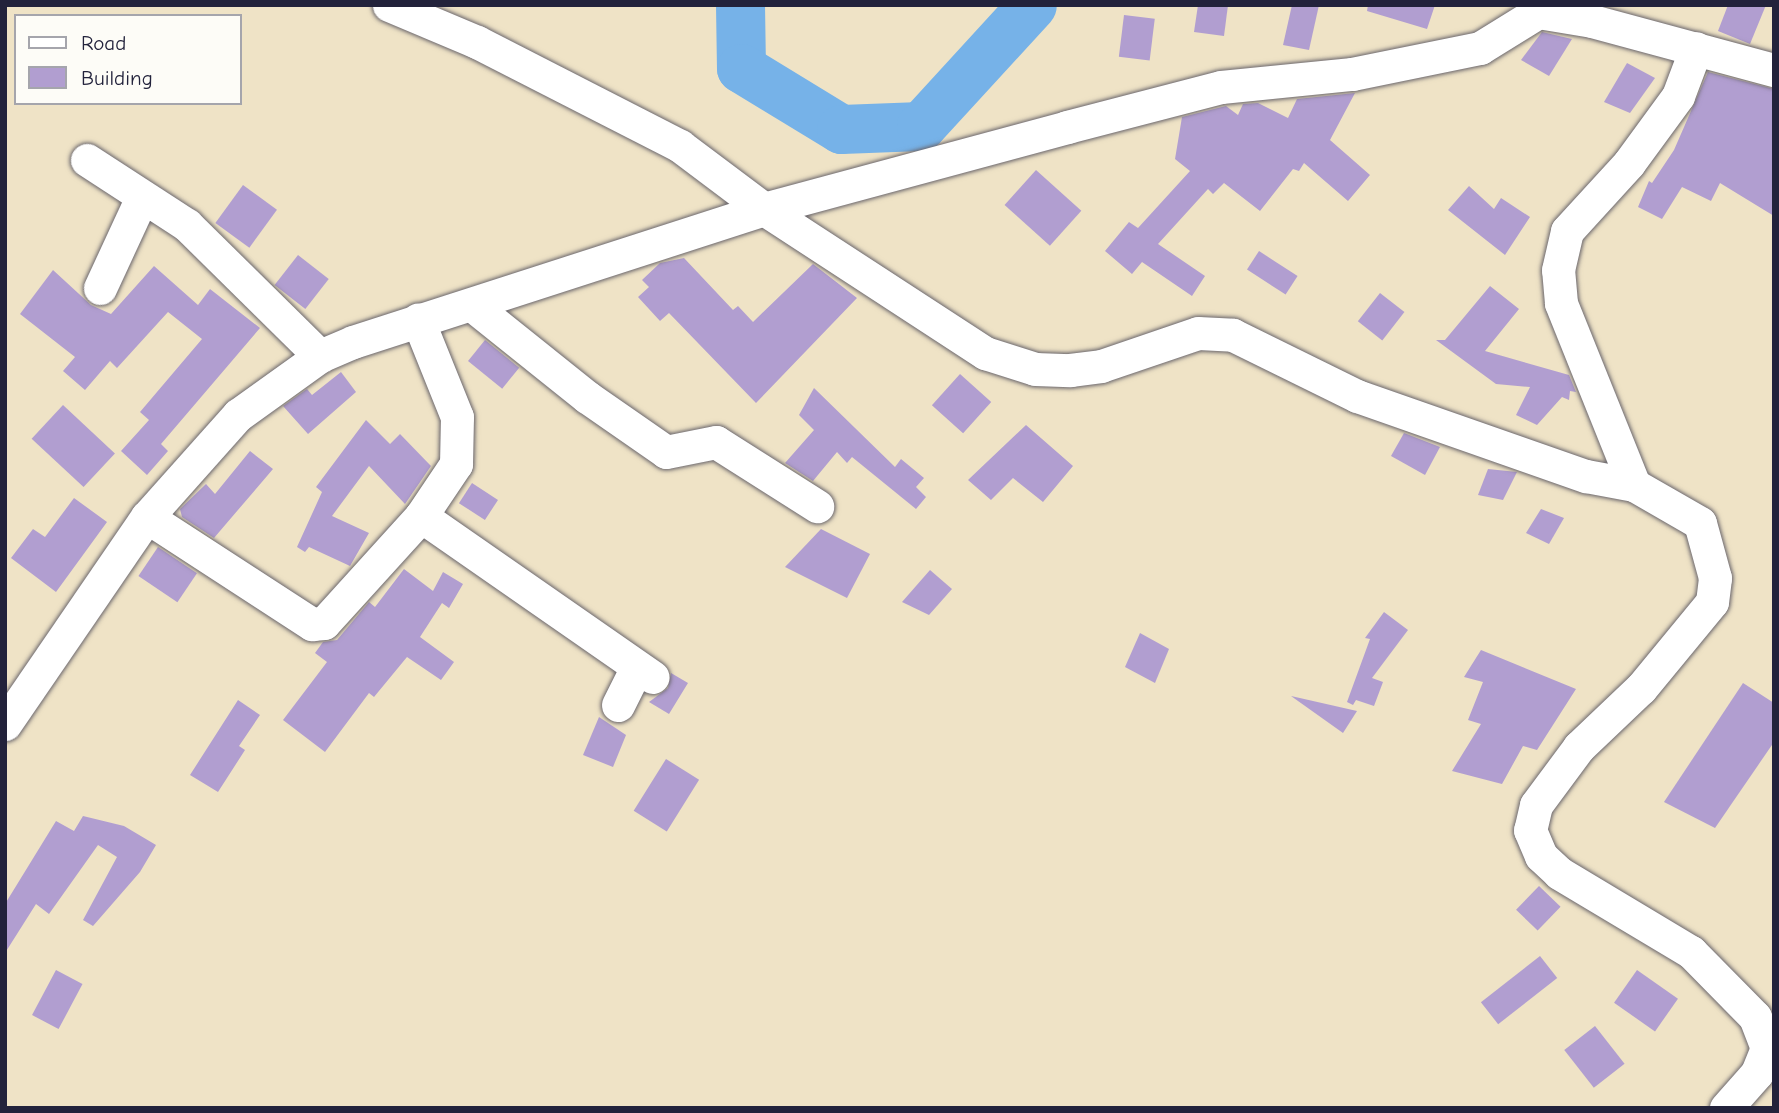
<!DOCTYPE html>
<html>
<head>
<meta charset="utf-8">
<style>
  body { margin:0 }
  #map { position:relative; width:1779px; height:1113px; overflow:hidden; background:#efe3c6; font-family:"Comic Neue",sans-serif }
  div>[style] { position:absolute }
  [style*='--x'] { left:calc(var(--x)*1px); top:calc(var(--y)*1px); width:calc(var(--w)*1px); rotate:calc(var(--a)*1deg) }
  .river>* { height:49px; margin:-24.5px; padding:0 24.5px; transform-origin:24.5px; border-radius:24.5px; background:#76b2e8 }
  .building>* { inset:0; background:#b19ed0; transform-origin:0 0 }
  .roads { filter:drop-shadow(0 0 2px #6a666c) drop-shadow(0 0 2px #6a666c) }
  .minor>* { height:33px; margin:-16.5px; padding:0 16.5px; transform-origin:16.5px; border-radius:16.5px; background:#fff }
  span { translate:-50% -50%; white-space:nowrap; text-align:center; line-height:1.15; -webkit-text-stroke:5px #fdfcf7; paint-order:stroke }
  .frame { position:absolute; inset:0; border:7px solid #22223b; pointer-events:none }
  .legend { position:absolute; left:14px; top:14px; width:228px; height:91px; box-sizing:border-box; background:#fdfcf7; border:2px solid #a5a5ac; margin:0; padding:9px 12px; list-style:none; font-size:21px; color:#22223b }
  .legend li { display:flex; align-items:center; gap:14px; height:35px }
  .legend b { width:35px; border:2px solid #a5a5ac }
</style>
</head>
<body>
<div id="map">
  <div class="river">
    <div style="--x:740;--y:5;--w:63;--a:89.1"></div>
    <div style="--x:741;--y:68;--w:117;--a:31.4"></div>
    <div style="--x:841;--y:129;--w:80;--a:-2.1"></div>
    <div style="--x:921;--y:126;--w:164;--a:-47.5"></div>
  </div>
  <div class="building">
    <div style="clip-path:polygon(1198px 5px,1228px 5px,1224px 36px,1194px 32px)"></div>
    <div style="clip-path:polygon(1292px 5px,1319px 5px,1309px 50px,1283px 45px)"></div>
    <div style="clip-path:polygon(1368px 5px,1435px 5px,1427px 29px,1367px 11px)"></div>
    <div style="clip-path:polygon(1728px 5px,1766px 5px,1750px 44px,1718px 31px)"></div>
    <div style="left:1124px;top:15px;width:31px;height:42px;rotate:7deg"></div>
    <div style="clip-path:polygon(1542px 32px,1572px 39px,1549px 76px,1521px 60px)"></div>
    <div style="clip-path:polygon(1627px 63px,1655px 78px,1630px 113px,1604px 102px)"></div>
    <div style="clip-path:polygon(1708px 72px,1774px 89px,1774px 216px,1720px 183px,1711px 201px,1682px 187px,1662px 219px,1638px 207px,1649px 181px,1652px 183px,1674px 150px)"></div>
    <div style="clip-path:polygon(1355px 93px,1330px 140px,1370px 175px,1348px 201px,1304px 163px,1299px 171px,1293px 169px,1260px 211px,1224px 183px,1213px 194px,1208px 189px,1158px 244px,1205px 276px,1192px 296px,1142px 262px,1132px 274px,1105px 251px,1129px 222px,1138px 228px,1190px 171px,1175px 159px,1182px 117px,1226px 106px,1238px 115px,1243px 104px,1258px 103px,1288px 118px,1297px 99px)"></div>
    <div style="left:1036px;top:170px;width:61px;height:47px;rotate:42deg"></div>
    <div style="left:243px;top:185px;width:42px;height:47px;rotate:36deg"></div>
    <div style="clip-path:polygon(1469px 186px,1494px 209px,1501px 198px,1530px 217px,1505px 255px,1448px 210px)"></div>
    <div style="left:1259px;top:251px;width:46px;height:22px;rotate:33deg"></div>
    <div style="left:298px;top:255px;width:39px;height:38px;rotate:38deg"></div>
    <div style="clip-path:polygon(684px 258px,733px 310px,738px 306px,753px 322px,813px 264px,857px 298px,756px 403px,669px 313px,660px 321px,638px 297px,649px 287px,642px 280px,660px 263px)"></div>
    <div style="clip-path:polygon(154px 266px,198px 305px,210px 289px,260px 328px,161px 444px,168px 451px,147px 475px,121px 451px,149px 420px,140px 412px,202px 339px,168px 312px,117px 368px,110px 361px,85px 390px,63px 371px,75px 357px,20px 314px,53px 270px,91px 305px,111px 314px)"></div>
    <div style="clip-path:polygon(1490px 286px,1519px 309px,1485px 351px,1569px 375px,1576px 392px,1570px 391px,1569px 400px,1562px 397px,1537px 425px,1516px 415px,1530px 387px,1496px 384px,1436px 340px,1445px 340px)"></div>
    <div style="left:1380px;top:293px;width:31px;height:36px;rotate:38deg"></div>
    <div style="left:485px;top:340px;width:44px;height:27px;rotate:39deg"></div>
    <div style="clip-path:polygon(341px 372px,356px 392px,308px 434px,283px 406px,307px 389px,312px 395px)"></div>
    <div style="left:960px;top:374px;width:42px;height:42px;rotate:42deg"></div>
    <div style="clip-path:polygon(814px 388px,895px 467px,901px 459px,924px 478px,916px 487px,926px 497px,916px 509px,852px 457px,847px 463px,837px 452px,813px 481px,785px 463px,814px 430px,799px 415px)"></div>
    <div style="left:63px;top:405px;width:71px;height:46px;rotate:43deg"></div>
    <div style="clip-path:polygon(366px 420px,390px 444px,400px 434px,431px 466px,405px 504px,369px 466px,332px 516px,369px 533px,350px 566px,309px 547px,305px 552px,297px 547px,322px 492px,316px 487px)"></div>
    <div style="clip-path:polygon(1026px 425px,1073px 466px,1043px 502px,1013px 478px,991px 500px,968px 480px)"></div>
    <div style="clip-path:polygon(1404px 433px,1440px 447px,1425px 475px,1391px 456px)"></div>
    <div style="clip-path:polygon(250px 451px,273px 469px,214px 538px,182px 517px,180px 509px,206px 484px,215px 494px)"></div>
    <div style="clip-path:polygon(1488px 469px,1517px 472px,1503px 500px,1478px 495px)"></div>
    <div style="left:472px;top:483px;width:31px;height:24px;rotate:33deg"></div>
    <div style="clip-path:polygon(74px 498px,107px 522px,56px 592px,11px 558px,33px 529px,45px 537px)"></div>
    <div style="clip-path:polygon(1541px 509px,1564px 518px,1549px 544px,1526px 533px)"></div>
    <div style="clip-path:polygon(821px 529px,870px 554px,847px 598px,785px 567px)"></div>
    <div style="left:158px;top:547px;width:47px;height:35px;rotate:34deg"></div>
    <div style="clip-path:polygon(404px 569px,433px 591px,443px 572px,463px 584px,449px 608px,442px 603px,420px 637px,454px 662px,441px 680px,407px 657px,374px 697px,369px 693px,325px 752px,283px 720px,327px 662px,315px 653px,323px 642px,337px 640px,369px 602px,375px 607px)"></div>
    <div style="clip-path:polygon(930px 570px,952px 589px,929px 615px,902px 602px)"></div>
    <div style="clip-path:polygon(1384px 612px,1408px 630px,1372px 678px,1383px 682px,1374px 706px,1356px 700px,1353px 705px,1347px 702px,1370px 639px,1365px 638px)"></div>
    <div style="clip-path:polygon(1140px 633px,1169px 649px,1155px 683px,1125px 667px)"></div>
    <div style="clip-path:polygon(1481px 650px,1576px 689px,1537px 750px,1523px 746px,1502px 784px,1452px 771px,1481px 724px,1468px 720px,1483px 682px,1464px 677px)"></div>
    <div style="clip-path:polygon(671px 673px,688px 683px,669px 714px,649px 702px,668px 688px)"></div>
    <div style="clip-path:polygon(1743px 683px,1774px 703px,1774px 742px,1715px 828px,1664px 802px)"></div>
    <div style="clip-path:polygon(1291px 696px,1357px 711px,1343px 733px)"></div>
    <div style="clip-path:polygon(238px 700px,260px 715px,239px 746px,245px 750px,218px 792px,190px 775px)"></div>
    <div style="clip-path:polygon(599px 717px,626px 735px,613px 767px,583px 755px)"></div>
    <div style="left:666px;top:759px;width:39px;height:61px;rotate:32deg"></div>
    <div style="clip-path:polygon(83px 816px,124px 826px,156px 845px,140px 872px,93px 926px,83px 920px,117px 857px,98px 845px,49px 914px,36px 904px,5px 953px,5px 904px,56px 821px,74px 831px)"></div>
    <div style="left:1539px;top:886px;width:30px;height:33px;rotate:44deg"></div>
    <div style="left:1540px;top:956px;width:28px;height:75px;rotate:52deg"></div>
    <div style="left:56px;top:970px;width:30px;height:51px;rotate:28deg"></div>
    <div style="left:1637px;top:970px;width:50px;height:40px;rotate:35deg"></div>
    <div style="left:1595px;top:1026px;width:48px;height:39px;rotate:52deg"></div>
  </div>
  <div class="roads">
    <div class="minor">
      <div style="--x:389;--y:5;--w:95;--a:22.8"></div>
      <div style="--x:477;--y:42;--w:228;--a:27.1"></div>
      <div style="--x:680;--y:146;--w:105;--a:36.9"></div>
      <div style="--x:764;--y:209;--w:264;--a:33.1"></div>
      <div style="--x:985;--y:353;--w:52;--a:17.7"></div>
      <div style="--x:1035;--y:369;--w:35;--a:2"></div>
      <div style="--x:1070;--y:370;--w:31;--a:-7"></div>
      <div style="--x:1101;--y:366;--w:102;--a:-18.8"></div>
      <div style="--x:1198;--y:333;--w:35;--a:3"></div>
      <div style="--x:1233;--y:335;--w:138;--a:26.2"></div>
      <div style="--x:1357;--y:396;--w:243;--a:19.3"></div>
      <div style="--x:1586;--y:476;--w:49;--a:10.6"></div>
      <div style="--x:1634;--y:485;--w:76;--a:29.9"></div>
      <div style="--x:1700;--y:523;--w:57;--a:74.7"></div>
      <div style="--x:1715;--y:578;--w:24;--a:97"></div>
      <div style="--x:1712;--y:602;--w:112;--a:129.5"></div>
      <div style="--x:1641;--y:688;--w:86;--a:136.4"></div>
      <div style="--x:1579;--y:747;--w:72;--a:126.6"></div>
      <div style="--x:1536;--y:805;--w:26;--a:103"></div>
      <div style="--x:1530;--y:830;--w:28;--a:67"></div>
      <div style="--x:1541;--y:856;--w:25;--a:43"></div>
      <div style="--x:1559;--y:873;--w:154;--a:30.9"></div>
      <div style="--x:1691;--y:952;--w:91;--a:45.4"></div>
      <div style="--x:1755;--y:1017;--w:33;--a:69"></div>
      <div style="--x:1767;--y:1048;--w:27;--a:112"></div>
      <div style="--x:1757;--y:1073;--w:47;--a:131.5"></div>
      <div style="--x:87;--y:160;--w:119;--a:33"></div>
      <div style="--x:187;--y:225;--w:187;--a:44.6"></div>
      <div style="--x:100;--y:288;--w:100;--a:-65.2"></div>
      <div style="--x:472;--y:305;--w:147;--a:38.7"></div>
      <div style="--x:587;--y:397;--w:96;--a:34.8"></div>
      <div style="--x:666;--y:452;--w:51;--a:-11.3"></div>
      <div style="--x:716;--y:442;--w:120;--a:32.4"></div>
      <div style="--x:1634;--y:485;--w:196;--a:-111.9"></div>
      <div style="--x:1561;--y:303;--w:33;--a:-95"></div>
      <div style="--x:1558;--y:270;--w:40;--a:-77"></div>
      <div style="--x:1567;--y:231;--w:92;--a:-47.6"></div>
      <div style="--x:1629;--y:163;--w:83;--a:-53.8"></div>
      <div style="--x:1678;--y:96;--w:51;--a:-69.4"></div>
      <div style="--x:421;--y:516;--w:282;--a:34.8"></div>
      <div style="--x:147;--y:517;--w:197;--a:33"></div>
      <div style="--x:312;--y:624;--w:12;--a:-5"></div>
      <div style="--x:324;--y:623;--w:144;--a:-47.8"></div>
      <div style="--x:421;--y:516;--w:63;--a:-56.1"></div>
      <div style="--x:456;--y:464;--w:47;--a:-88.8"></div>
      <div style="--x:457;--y:417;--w:105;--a:-111.9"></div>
      <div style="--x:618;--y:705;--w:42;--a:-63.4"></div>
      <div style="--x:5;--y:724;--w:251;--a:-55.6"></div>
      <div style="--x:147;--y:517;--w:137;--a:-48.3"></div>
      <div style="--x:238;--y:415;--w:101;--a:-35.7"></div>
      <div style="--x:320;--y:356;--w:36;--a:-23"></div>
      <div style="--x:353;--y:342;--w:432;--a:-17.9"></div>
      <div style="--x:764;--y:209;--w:314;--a:-15.1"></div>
      <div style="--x:1067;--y:127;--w:159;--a:-14.6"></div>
      <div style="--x:1221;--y:87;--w:132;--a:-5.7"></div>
      <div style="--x:1352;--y:74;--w:131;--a:-11.5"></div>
      <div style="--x:1480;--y:48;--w:68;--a:-31.8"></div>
      <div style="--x:1538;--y:12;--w:55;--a:9.5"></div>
      <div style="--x:1592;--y:21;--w:188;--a:15.1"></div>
    </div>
  </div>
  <div class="frame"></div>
  <ul class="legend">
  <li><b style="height:9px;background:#fff"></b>Road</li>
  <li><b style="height:19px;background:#b19ed0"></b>Building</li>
  </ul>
</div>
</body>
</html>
